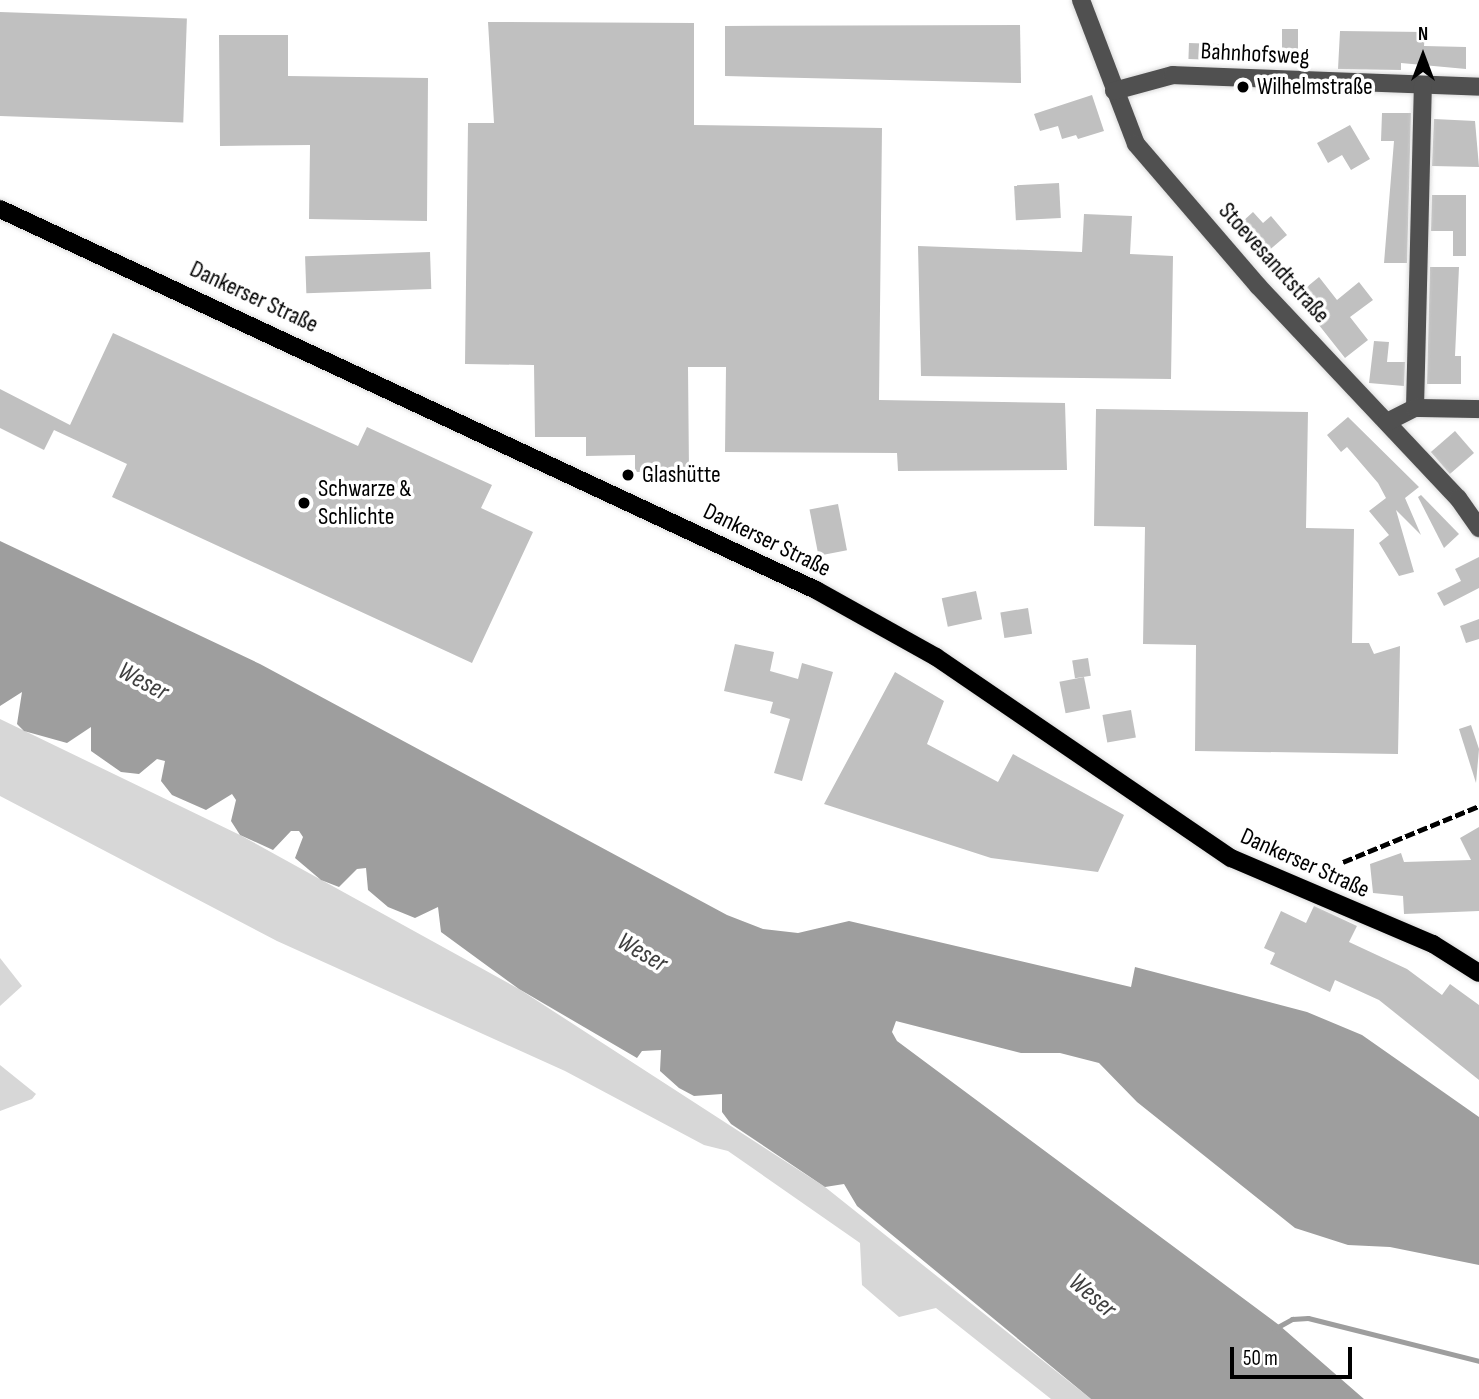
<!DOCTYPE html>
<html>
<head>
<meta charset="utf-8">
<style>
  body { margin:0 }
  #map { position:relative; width:1479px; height:1399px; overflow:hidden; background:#fff; font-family:"Sofia Sans Condensed",sans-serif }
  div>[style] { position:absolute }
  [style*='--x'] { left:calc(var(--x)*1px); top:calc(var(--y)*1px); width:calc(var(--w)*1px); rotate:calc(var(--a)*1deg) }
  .green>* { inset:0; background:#d7d7d7 }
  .water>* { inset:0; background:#9e9e9e }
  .stream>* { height:5px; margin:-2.5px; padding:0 2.5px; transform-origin:2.5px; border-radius:2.5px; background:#9e9e9e }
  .building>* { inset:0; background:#c0c0c0; transform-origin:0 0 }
  .roads { filter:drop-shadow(0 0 2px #dbdbdb) drop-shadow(0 0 2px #dbdbdb) }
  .minor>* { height:18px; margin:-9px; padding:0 9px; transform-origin:9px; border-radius:9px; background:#505050 }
  .major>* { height:18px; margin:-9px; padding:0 9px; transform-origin:9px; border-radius:9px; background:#000 }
  .rail>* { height:5px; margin-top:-2.5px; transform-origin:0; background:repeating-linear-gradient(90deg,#000 0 10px,transparent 0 13.5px) }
  .dots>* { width:19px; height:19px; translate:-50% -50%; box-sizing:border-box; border:4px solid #fff; border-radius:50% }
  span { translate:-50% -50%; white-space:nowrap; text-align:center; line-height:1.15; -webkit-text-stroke:7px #fff; paint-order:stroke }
  .street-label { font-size:24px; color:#000 }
  .poi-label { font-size:24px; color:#000 }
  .left { translate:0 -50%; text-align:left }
  .water-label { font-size:26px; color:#3f3f3f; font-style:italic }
  .north { position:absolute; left:1388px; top:21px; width:70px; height:70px; -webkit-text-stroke:5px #fff; paint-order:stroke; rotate:0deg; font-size:19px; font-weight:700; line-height:28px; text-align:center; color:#000 }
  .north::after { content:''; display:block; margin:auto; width:24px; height:32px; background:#000; clip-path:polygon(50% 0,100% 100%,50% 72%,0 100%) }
  .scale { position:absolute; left:1230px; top:1347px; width:122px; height:32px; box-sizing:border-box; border:4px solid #000; border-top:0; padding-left:9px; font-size:21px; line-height:24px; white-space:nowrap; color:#000; -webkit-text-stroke:5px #fff; paint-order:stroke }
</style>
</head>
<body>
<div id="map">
  <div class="green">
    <div style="clip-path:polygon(0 719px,240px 835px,519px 989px,825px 1187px,1091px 1399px,1051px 1399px,936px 1308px,899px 1317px,862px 1285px,860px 1243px,728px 1151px,704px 1145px,565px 1071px,277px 941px,0 796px)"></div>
    <div style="clip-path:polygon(0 958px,22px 986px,0 1006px)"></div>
    <div style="clip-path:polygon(0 1065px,36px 1094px,32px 1099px,0 1111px)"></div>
  </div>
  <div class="water">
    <div style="clip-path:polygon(0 541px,260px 664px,727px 915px,763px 929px,798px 933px,849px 921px,1131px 987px,1135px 967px,1307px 1012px,1362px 1035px,1479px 1117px,1479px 1265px,1390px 1247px,1348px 1245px,1295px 1228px,1137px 1102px,1099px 1063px,1060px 1053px,1021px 1053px,896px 1021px,892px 1032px,897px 1041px,1279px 1325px,1364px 1399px,1091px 1399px,857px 1206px,844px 1184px,825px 1187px,731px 1124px,722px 1112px,722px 1094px,694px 1096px,679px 1088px,660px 1071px,661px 1050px,642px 1051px,637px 1058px,519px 989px,441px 932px,438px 907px,415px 918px,388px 907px,368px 890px,366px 868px,357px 869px,339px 887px,321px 880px,295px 858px,303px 837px,299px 831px,291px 831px,273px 850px,240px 835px,231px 821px,236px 800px,232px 794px,206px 810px,172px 795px,161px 781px,165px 761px,157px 759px,139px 774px,121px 772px,91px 751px,91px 727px,67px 743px,24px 731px,17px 724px,22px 692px,0 706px)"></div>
  </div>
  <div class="stream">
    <div style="--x:1274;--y:1329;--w:21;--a:-29"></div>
    <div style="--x:1292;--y:1319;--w:16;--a:-4"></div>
    <div style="--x:1308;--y:1318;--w:176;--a:14.1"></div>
  </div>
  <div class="building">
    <div style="left:0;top:12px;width:187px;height:104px;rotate:2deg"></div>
    <div style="clip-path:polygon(488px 22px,694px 23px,694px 125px,882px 128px,879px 400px,1065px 403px,1067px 470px,898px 471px,897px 453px,725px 452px,726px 367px,688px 367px,689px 471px,635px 472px,635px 455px,586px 456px,586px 437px,535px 437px,534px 365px,465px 364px,468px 123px,494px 123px)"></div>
    <div style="clip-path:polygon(1020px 25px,1021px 83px,725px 76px,725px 26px)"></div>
    <div style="left:1282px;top:29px;width:16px;height:21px"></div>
    <div style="clip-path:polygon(1340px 31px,1425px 32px,1424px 46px,1466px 47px,1466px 69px,1401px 63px,1401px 70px,1338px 69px)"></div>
    <div style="clip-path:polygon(219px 35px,288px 35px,288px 76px,428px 78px,427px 221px,309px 219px,310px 145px,220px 146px)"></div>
    <div style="left:1189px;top:43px;width:36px;height:16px;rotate:2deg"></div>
    <div style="clip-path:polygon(1092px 95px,1104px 131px,1078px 139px,1076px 135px,1062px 139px,1058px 126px,1040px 131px,1034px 114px)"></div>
    <div style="clip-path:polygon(1382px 113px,1411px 113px,1407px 263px,1384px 263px,1394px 141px,1381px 141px)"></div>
    <div style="clip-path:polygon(1434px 119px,1475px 121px,1479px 167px,1432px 166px)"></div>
    <div style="clip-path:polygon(1350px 125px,1370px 159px,1351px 170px,1342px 155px,1328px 163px,1317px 143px)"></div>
    <div style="left:1059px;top:183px;width:35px;height:45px;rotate:87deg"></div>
    <div style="clip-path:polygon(1432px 195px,1466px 195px,1466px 256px,1453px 256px,1453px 231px,1431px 231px)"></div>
    <div style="clip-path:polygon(1253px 212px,1263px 223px,1271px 216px,1287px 235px,1267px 252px,1242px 222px)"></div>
    <div style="clip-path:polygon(1084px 214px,1132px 216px,1130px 254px,1173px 256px,1171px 379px,921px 376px,918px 246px,1082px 252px)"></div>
    <div style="left:430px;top:252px;width:37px;height:125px;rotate:88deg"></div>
    <div style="clip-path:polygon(1430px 267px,1459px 267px,1455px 356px,1461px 356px,1461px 384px,1427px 384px)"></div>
    <div style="clip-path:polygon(1319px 277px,1337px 300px,1359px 282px,1373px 300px,1350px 317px,1368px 340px,1345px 358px,1296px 296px)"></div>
    <div style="clip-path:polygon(113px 333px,358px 446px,367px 427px,492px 485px,481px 508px,533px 532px,472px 663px,112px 497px,127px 464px,54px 430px,44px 450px,0 428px,0 389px,70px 425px)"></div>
    <div style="clip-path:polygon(1374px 341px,1389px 342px,1387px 362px,1405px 362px,1404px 386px,1369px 383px)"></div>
    <div style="clip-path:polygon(1096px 409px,1308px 412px,1306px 528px,1354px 529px,1352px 643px,1369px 643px,1374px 654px,1400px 646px,1398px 754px,1195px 751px,1196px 645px,1143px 644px,1145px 527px,1094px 526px)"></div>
    <div style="clip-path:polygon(1348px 417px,1419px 487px,1405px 498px,1421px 535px,1396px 510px,1414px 572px,1399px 576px,1379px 543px,1389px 535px,1369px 511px,1386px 498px,1378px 483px,1347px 447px,1341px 452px,1327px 435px)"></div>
    <div style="left:1455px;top:431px;width:29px;height:32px;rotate:49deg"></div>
    <div style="clip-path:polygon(1421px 495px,1459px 534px,1444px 548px,1418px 497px)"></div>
    <div style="left:838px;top:504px;width:47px;height:29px;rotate:79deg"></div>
    <div style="clip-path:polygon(1479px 557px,1479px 588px,1444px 606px,1437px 593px,1461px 581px,1455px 569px)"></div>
    <div style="left:976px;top:591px;width:29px;height:35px;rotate:78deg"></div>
    <div style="left:1028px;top:608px;width:26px;height:28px;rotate:81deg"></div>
    <div style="clip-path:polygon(1479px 619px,1479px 639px,1466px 643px,1460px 626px)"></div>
    <div style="clip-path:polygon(735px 644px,774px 652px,770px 671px,798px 679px,802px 663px,833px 672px,802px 781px,774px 773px,790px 719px,770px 713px,773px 702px,724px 691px)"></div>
    <div style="left:1088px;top:658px;width:18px;height:16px;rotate:81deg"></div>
    <div style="clip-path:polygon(895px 672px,944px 701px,927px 744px,998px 782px,1013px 754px,1124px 815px,1098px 872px,991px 858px,824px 804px)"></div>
    <div style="left:1084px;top:677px;width:32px;height:25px;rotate:79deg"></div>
    <div style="left:1131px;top:710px;width:28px;height:29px;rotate:80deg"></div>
    <div style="clip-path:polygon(1471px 725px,1479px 749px,1476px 783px,1459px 729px)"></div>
    <div style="clip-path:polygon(1479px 827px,1479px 911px,1404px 914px,1403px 896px,1373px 893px,1370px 864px,1401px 853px,1404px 862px,1471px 860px,1460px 838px)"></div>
    <div style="clip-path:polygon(1314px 906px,1357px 926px,1349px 942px,1407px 969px,1442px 995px,1450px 984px,1479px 1005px,1479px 1080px,1379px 1000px,1335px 980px,1330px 992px,1270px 964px,1275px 953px,1264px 948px,1281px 911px,1306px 923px)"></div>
  </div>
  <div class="roads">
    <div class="minor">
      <div style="--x:1081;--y:0;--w:154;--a:69.1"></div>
      <div style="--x:1136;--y:144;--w:187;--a:49.3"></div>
      <div style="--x:1258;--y:286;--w:291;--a:46.7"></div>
      <div style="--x:1458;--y:498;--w:37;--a:55"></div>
      <div style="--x:1114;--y:91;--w:61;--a:-15.2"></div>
      <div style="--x:1173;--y:75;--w:306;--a:2.2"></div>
      <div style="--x:1415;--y:408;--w:322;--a:-88.6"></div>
      <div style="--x:1387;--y:422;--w:31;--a:-27"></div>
      <div style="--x:1415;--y:408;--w:64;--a:0.9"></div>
    </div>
    <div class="major">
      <div style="--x:0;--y:209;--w:901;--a:25.03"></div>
      <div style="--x:816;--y:590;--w:137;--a:29.2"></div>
      <div style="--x:936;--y:657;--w:357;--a:34.3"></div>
      <div style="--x:1231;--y:858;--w:220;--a:23.1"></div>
      <div style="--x:1433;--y:944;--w:54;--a:32.2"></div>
    </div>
  </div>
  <div class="rail">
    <div style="--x:1343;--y:862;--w:147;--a:-22.4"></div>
  </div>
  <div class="dots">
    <div style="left:1243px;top:87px;background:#000"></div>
    <div style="left:628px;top:475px;background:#000"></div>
    <div style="left:304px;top:503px;background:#000"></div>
  </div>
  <div class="street-label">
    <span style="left:1255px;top:54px;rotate:3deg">Bahnhofsweg</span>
    <span style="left:1274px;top:263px;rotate:48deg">Stoevesandtstraße</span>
    <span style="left:254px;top:297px;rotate:25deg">Dankerser Straße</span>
    <span style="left:767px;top:540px;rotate:26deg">Dankerser Straße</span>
    <span style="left:1305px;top:863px;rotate:24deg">Dankerser Straße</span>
  </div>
  <div class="poi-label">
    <span class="left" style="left:1257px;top:87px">Wilhelmstraße</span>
    <span class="left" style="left:642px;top:475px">Glashütte</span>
    <span class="left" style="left:318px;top:503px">Schwarze &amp;<br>Schlichte</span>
  </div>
  <div class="water-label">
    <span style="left:143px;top:682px;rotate:28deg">Weser</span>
    <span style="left:642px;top:953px;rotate:30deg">Weser</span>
    <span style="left:1092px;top:1296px;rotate:40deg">Weser</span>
  </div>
  <div class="north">N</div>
  <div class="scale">50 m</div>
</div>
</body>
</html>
